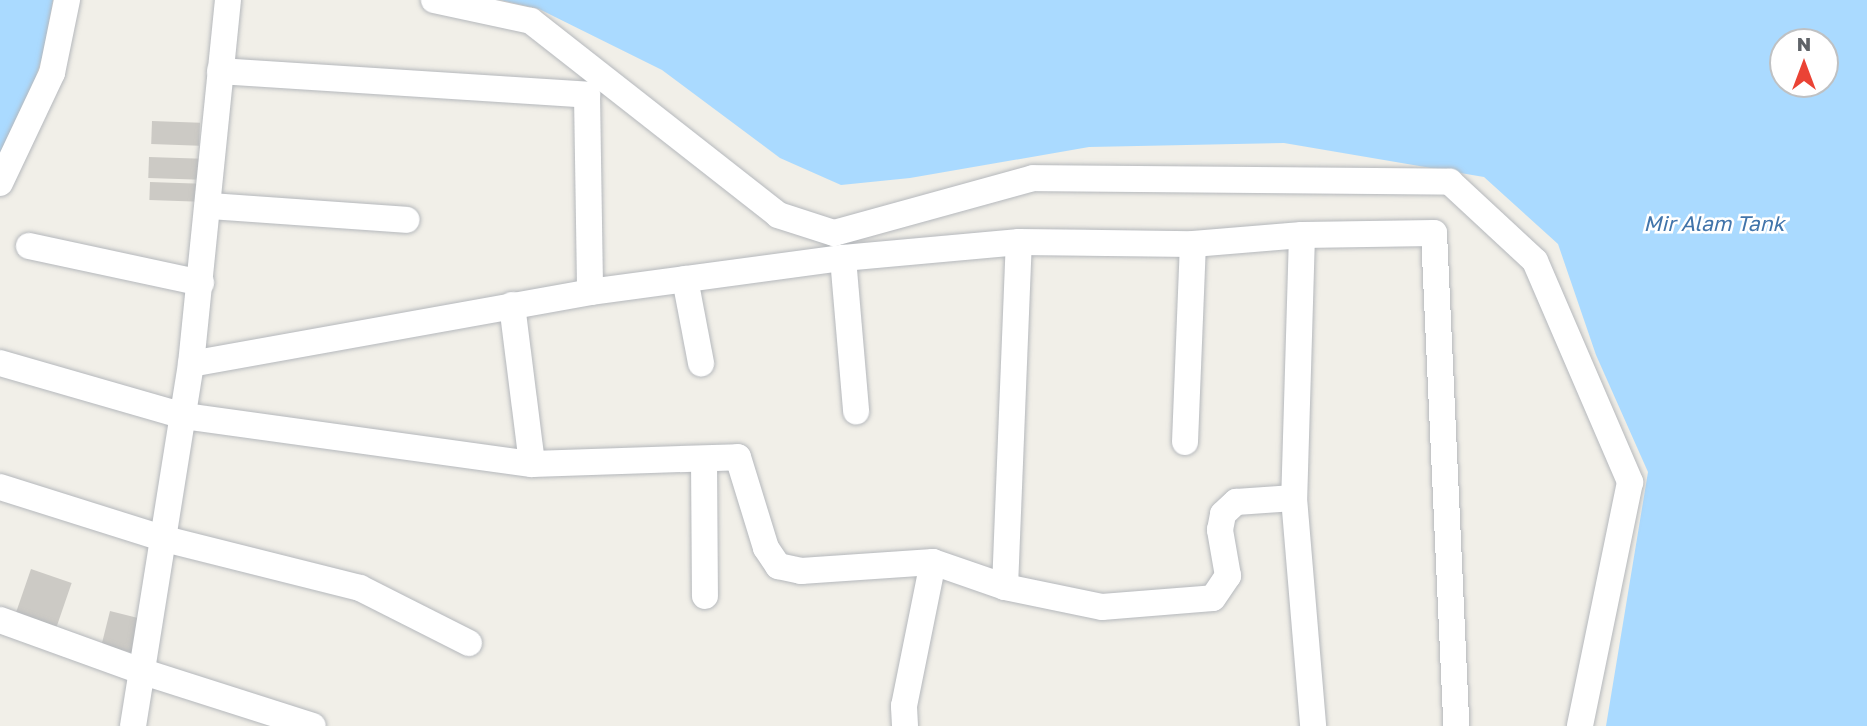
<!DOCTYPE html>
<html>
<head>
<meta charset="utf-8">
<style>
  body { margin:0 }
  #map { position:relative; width:1867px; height:726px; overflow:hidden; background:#f1efe8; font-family:"Golos Text",sans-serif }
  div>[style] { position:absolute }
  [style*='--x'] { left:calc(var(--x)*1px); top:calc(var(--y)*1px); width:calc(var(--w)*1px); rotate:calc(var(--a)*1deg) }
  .water>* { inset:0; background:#aadaff }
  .building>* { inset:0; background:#cccac5; transform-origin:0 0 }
  .roads { filter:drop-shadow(0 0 2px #b5b8bc) drop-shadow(0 0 2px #b5b8bc) }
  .street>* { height:26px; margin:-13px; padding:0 13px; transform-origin:13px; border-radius:13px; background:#fff }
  span { translate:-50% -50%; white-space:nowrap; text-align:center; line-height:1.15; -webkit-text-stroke:5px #fff; paint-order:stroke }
  .water-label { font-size:21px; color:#4174aa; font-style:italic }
  .north { position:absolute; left:1769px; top:28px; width:70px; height:70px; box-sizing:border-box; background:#fff; border:2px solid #bfc1c3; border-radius:50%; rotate:0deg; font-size:19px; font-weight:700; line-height:28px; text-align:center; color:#5f6368 }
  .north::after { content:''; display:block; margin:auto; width:24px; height:32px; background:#ea4335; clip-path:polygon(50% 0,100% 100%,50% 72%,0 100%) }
</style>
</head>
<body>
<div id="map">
  <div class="water">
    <div style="clip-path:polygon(0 0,53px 0,43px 55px,0 186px)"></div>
    <div style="clip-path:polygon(evenodd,501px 0,1867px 0,1867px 726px,1606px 726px,1648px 472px,1596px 355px,1558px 244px,1484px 177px,1284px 143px,1089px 147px,910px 178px,841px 185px,780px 158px,662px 70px,539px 9px,501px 0,1783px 42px,1825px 42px,1825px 84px,1783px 84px,1783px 42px)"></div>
  </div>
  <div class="building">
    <div style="left:152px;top:121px;width:48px;height:23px;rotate:2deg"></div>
    <div style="left:149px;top:157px;width:53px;height:21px;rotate:2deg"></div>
    <div style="left:150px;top:182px;width:51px;height:18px;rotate:2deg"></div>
    <div style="left:31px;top:569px;width:43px;height:55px;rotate:19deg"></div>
    <div style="left:110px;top:611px;width:32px;height:35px;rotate:14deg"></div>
  </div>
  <div class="roads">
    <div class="street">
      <div style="--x:434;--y:0;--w:99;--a:12.2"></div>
      <div style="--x:531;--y:21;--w:314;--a:38.1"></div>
      <div style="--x:778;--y:215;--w:59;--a:17.8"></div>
      <div style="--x:834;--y:233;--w:206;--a:-15.4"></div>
      <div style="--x:1033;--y:178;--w:417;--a:0.5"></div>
      <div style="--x:1450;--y:182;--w:116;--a:42.9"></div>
      <div style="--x:1535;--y:261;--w:241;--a:66.7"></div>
      <div style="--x:1630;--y:482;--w:249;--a:101.6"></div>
      <div style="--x:220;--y:71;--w:368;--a:3.7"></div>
      <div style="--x:587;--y:95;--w:197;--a:89.1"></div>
      <div style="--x:0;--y:183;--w:122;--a:-64.7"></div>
      <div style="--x:52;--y:73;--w:75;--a:-78.4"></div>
      <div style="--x:209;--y:206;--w:198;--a:4"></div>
      <div style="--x:1302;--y:235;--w:263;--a:91.7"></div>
      <div style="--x:1294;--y:498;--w:229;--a:85.2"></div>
      <div style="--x:29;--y:246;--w:176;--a:12.1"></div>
      <div style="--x:843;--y:258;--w:154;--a:85.1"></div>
      <div style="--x:685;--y:279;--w:86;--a:79.2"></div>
      <div style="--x:512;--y:305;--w:160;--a:82.8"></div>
      <div style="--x:0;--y:363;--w:191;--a:16.1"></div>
      <div style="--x:184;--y:416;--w:351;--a:7.9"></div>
      <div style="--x:532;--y:464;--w:206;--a:-1.9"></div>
      <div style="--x:738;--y:457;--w:95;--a:72.9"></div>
      <div style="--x:766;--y:548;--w:22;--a:56"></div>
      <div style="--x:778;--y:566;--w:24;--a:12"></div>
      <div style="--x:801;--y:571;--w:132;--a:-3.9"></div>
      <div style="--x:933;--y:562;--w:76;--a:19.1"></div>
      <div style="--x:1005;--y:587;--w:99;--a:11.7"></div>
      <div style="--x:1102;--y:607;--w:111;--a:-4.6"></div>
      <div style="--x:1213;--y:598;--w:27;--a:-56"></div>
      <div style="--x:1228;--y:576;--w:47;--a:-99.9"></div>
      <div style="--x:1220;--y:530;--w:16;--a:-79"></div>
      <div style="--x:1223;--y:514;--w:18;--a:-43"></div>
      <div style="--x:1236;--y:502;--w:58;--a:-3.9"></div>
      <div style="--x:191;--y:364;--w:405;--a:-10.2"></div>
      <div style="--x:590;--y:292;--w:255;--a:-7.7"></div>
      <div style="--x:843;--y:258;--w:177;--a:-5.2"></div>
      <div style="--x:1019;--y:242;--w:174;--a:0.7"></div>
      <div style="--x:1193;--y:244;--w:109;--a:-4.7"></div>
      <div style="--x:1302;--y:235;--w:132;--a:-0.9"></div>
      <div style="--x:1434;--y:233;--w:493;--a:87.4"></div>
      <div style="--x:1185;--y:442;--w:198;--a:-87.7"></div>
      <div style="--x:704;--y:459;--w:137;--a:89.6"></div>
      <div style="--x:0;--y:487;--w:173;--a:17.5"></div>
      <div style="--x:165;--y:539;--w:201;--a:14.1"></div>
      <div style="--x:360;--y:588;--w:122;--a:26.8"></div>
      <div style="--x:1005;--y:587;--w:345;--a:-87.7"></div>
      <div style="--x:0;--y:620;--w:153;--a:19.9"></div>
      <div style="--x:144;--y:672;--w:177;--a:17.7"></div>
      <div style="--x:133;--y:726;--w:367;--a:-80.9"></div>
      <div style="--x:191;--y:364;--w:366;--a:-84.2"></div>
      <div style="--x:905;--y:726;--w:20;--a:-93"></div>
      <div style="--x:904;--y:706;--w:147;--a:-78.6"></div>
    </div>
  </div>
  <div class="water-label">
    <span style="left:1714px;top:223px">Mir Alam Tank</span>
  </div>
  <div class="north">N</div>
</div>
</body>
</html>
